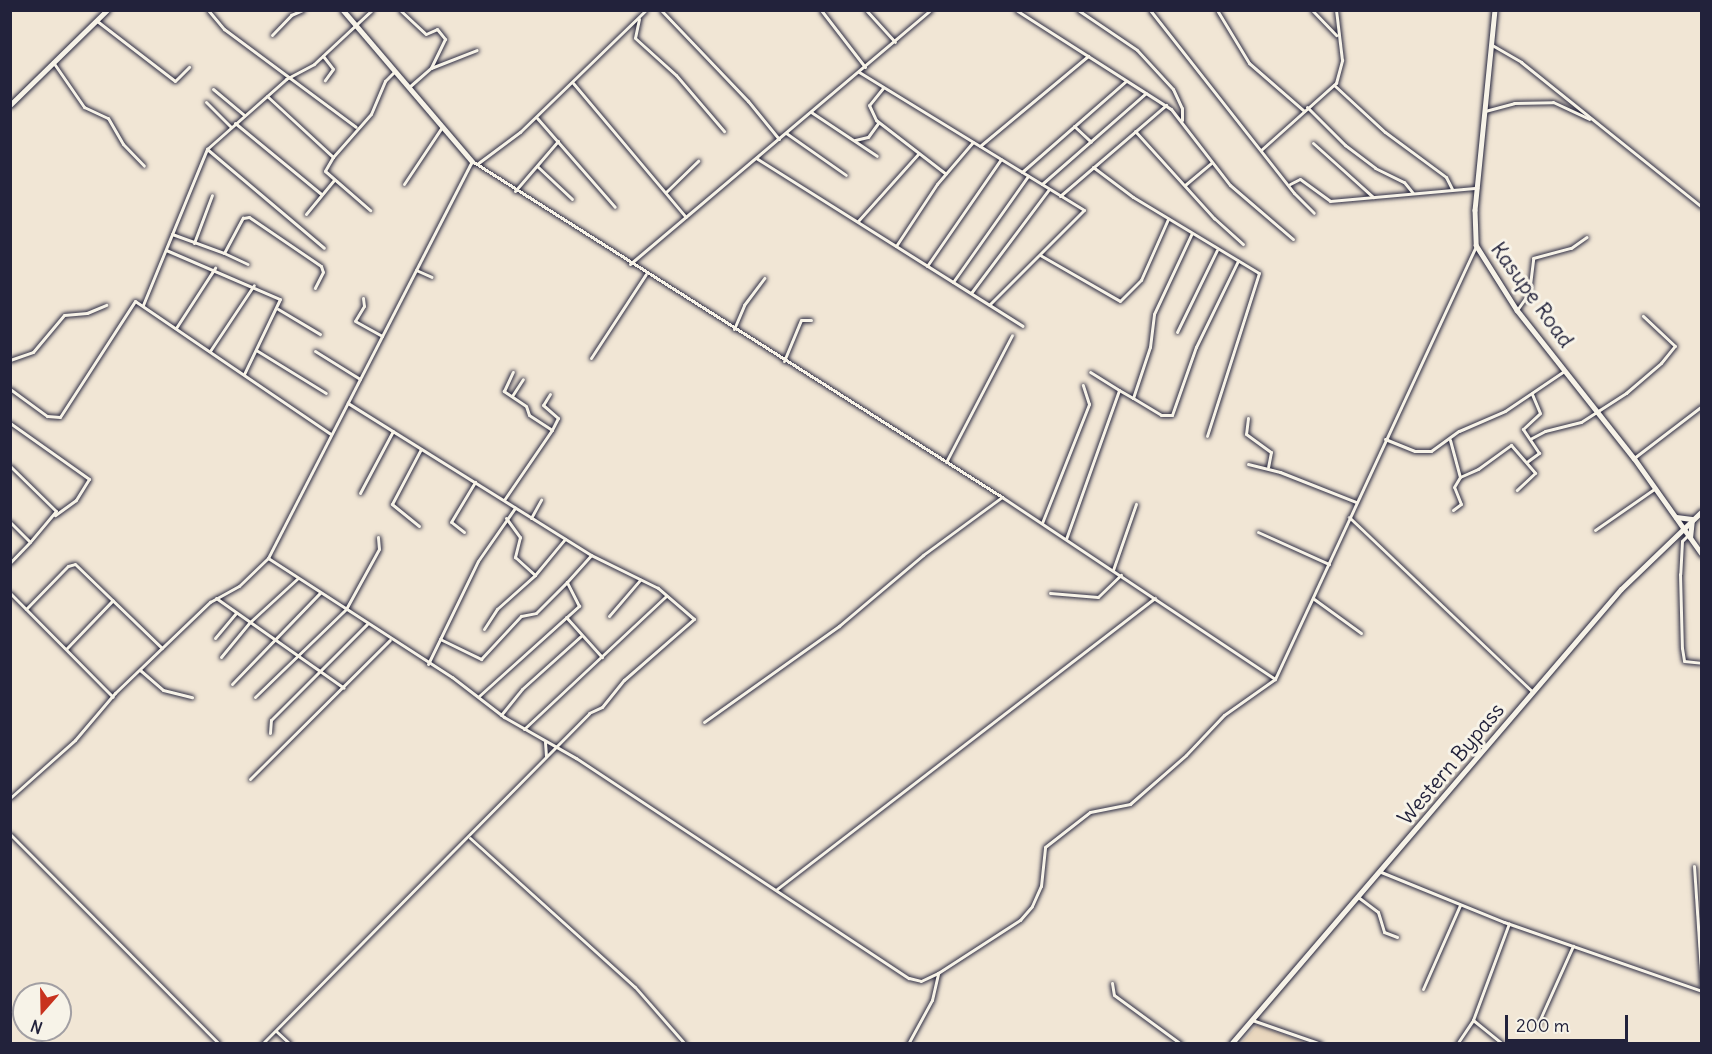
<!DOCTYPE html>
<html>
<head>
<meta charset="utf-8">
<style>
  body { margin:0 }
  #map { position:relative; width:1712px; height:1054px; overflow:hidden; background:#f1e6d5; font-family:Delius,sans-serif }
  div>[style] { position:absolute }
  [style*='--x'] { left:calc(var(--x)*1px); top:calc(var(--y)*1px); width:calc(var(--w)*1px); rotate:calc(var(--a)*1deg) }
  .built>* { inset:0; background:#e9d7be }
  .roads { filter:drop-shadow(0 0 2px #22223b) drop-shadow(0 0 2px #22223b) }
  .street>* { height:3px; margin:-1.5px; padding:0 1.5px; transform-origin:1.5px; border-radius:1.5px; background:#f7f3e8 }
  .secondary>* { height:4.5px; margin:-2.25px; padding:0 2.25px; transform-origin:2.25px; border-radius:2.25px; background:#f7f3e8 }
  .primary>* { height:5px; margin:-2.5px; padding:0 2.5px; transform-origin:2.5px; border-radius:2.5px; background:#f7f3e8 }
  span { translate:-50% -50%; white-space:nowrap; text-align:center; line-height:1.15; -webkit-text-stroke:6px #f7f3e8; paint-order:stroke }
  .street-label { font-size:21px; color:#22223b }
  .frame { position:absolute; inset:0; border:12px solid #22223b; pointer-events:none }
  .north { position:absolute; left:12px; top:982px; width:60px; height:60px; box-sizing:border-box; background:#f7f3e8; border:2px solid #a29fa3; border-radius:50%; rotate:200deg; font-size:16px; font-weight:700; line-height:24px; text-align:center; color:#22223b }
  .north::after { content:''; display:block; margin:auto; width:21px; height:27px; background:#c8321e; clip-path:polygon(50% 0,100% 100%,50% 72%,0 100%) }
  .scale { position:absolute; left:1505px; top:1015px; width:123px; height:27px; box-sizing:border-box; border:3px solid #22223b; border-top:0; padding-left:8px; font-size:18px; line-height:21px; white-space:nowrap; color:#22223b; -webkit-text-stroke:4px #f7f3e8; paint-order:stroke }
</style>
</head>
<body>
<div id="map">
  <div class="built">
    <div style="clip-path:polygon(1257px 1025px,1307px 1043px,1241px 1043px)"></div>
  </div>
  <div class="roads">
    <div class="street">
      <div style="--x:208;--y:10;--w:25;--a:50"></div>
      <div style="--x:224;--y:29;--w:164;--a:36.6"></div>
      <div style="--x:400;--y:10;--w:35;--a:43"></div>
      <div style="--x:426;--y:34;--w:12;--a:-24"></div>
      <div style="--x:437;--y:29;--w:13;--a:51"></div>
      <div style="--x:445;--y:39;--w:32;--a:116"></div>
      <div style="--x:661;--y:10;--w:126;--a:46.3"></div>
      <div style="--x:748;--y:101;--w:49;--a:50.8"></div>
      <div style="--x:821;--y:10;--w:72;--a:52.3"></div>
      <div style="--x:866;--y:10;--w:43;--a:47.8"></div>
      <div style="--x:1016;--y:10;--w:184;--a:32.6"></div>
      <div style="--x:1171;--y:109;--w:96;--a:52.2"></div>
      <div style="--x:1230;--y:185;--w:83;--a:40.6"></div>
      <div style="--x:1078;--y:10;--w:71;--a:34.1"></div>
      <div style="--x:1137;--y:50;--w:53;--a:47.3"></div>
      <div style="--x:1173;--y:89;--w:21;--a:65"></div>
      <div style="--x:1182;--y:108;--w:12;--a:90"></div>
      <div style="--x:1150;--y:10;--w:233;--a:51.8"></div>
      <div style="--x:1294;--y:193;--w:28;--a:45"></div>
      <div style="--x:1217;--y:10;--w:62;--a:58.9"></div>
      <div style="--x:1249;--y:63;--w:73;--a:41.1"></div>
      <div style="--x:1312;--y:10;--w:35;--a:46"></div>
      <div style="--x:639;--y:19;--w:19;--a:102"></div>
      <div style="--x:635;--y:38;--w:55;--a:42.1"></div>
      <div style="--x:676;--y:75;--w:74;--a:49.4"></div>
      <div style="--x:97;--y:21;--w:98;--a:37.6"></div>
      <div style="--x:175;--y:81;--w:20;--a:-45"></div>
      <div style="--x:272;--y:35;--w:28;--a:-46"></div>
      <div style="--x:291;--y:15;--w:13;--a:-23"></div>
      <div style="--x:1492;--y:45;--w:34;--a:30"></div>
      <div style="--x:1521;--y:62;--w:232;--a:38.7"></div>
      <div style="--x:323;--y:56;--w:16;--a:52"></div>
      <div style="--x:333;--y:69;--w:14;--a:126"></div>
      <div style="--x:53;--y:62;--w:55;--a:55.4"></div>
      <div style="--x:84;--y:107;--w:26;--a:25"></div>
      <div style="--x:108;--y:118;--w:30;--a:60"></div>
      <div style="--x:123;--y:144;--w:30;--a:46"></div>
      <div style="--x:859;--y:72;--w:264;--a:31.5"></div>
      <div style="--x:1084;--y:210;--w:134;--a:135"></div>
      <div style="--x:573;--y:83;--w:175;--a:49.9"></div>
      <div style="--x:1334;--y:85;--w:69;--a:42.7"></div>
      <div style="--x:1385;--y:132;--w:76;--a:36.4"></div>
      <div style="--x:1446;--y:177;--w:13;--a:63"></div>
      <div style="--x:409;--y:87;--w:29;--a:-41"></div>
      <div style="--x:431;--y:68;--w:49;--a:-21.4"></div>
      <div style="--x:883;--y:88;--w:22;--a:129"></div>
      <div style="--x:869;--y:105;--w:17;--a:65"></div>
      <div style="--x:876;--y:120;--w:88;--a:37.6"></div>
      <div style="--x:213;--y:89;--w:40;--a:40"></div>
      <div style="--x:267;--y:96;--w:90;--a:42.7"></div>
      <div style="--x:333;--y:157;--w:57;--a:-48.5"></div>
      <div style="--x:371;--y:114;--w:36;--a:-67"></div>
      <div style="--x:385;--y:81;--w:13;--a:-45"></div>
      <div style="--x:206;--y:102;--w:35;--a:45"></div>
      <div style="--x:1307;--y:107;--w:54;--a:45"></div>
      <div style="--x:1345;--y:145;--w:38;--a:37"></div>
      <div style="--x:1375;--y:168;--w:32;--a:26"></div>
      <div style="--x:1404;--y:182;--w:14;--a:51"></div>
      <div style="--x:1485;--y:111;--w:30;--a:-15"></div>
      <div style="--x:1514;--y:103;--w:39;--a:-1"></div>
      <div style="--x:1553;--y:102;--w:40;--a:25"></div>
      <div style="--x:811;--y:112;--w:79;--a:33.7"></div>
      <div style="--x:537;--y:118;--w:118;--a:48.8"></div>
      <div style="--x:235;--y:123;--w:112;--a:39.5"></div>
      <div style="--x:1074;--y:126;--w:23;--a:43"></div>
      <div style="--x:1135;--y:131;--w:118;--a:47.8"></div>
      <div style="--x:1214;--y:218;--w:39;--a:42"></div>
      <div style="--x:786;--y:133;--w:73;--a:35"></div>
      <div style="--x:855;--y:140;--w:13;--a:-13"></div>
      <div style="--x:868;--y:137;--w:17;--a:-54"></div>
      <div style="--x:1313;--y:143;--w:81;--a:42"></div>
      <div style="--x:980;--y:146;--w:141;--a:-39.8"></div>
      <div style="--x:207;--y:149;--w:153;--a:40.2"></div>
      <div style="--x:1261;--y:150;--w:101;--a:-41.8"></div>
      <div style="--x:1336;--y:83;--w:24;--a:-75"></div>
      <div style="--x:1342;--y:60;--w:50;--a:-96.8"></div>
      <div style="--x:333;--y:157;--w:16;--a:120"></div>
      <div style="--x:325;--y:171;--w:60;--a:40.9"></div>
      <div style="--x:756;--y:158;--w:315;--a:32.2"></div>
      <div style="--x:477;--y:164;--w:54;--a:-36.7"></div>
      <div style="--x:520;--y:132;--w:175;--a:-44.1"></div>
      <div style="--x:537;--y:166;--w:48;--a:43.3"></div>
      <div style="--x:1093;--y:167;--w:50;--a:36.9"></div>
      <div style="--x:1133;--y:197;--w:147;--a:31.1"></div>
      <div style="--x:1259;--y:273;--w:171;--a:107.7"></div>
      <div style="--x:1022;--y:172;--w:138;--a:-41.2"></div>
      <div style="--x:404;--y:184;--w:69;--a:-56.3"></div>
      <div style="--x:1042;--y:184;--w:138;--a:-41.2"></div>
      <div style="--x:1290;--y:184;--w:11;--a:-27"></div>
      <div style="--x:1300;--y:179;--w:37;--a:36"></div>
      <div style="--x:1330;--y:201;--w:148;--a:-5.1"></div>
      <div style="--x:1185;--y:185;--w:34;--a:-40"></div>
      <div style="--x:515;--y:191;--w:66;--a:-49.3"></div>
      <div style="--x:666;--y:192;--w:45;--a:-44.1"></div>
      <div style="--x:1060;--y:196;--w:140;--a:-40.6"></div>
      <div style="--x:306;--y:214;--w:44;--a:-50.5"></div>
      <div style="--x:858;--y:221;--w:91;--a:-48.1"></div>
      <div style="--x:172;--y:234;--w:55;--a:20.1"></div>
      <div style="--x:224;--y:253;--w:40;--a:-62"></div>
      <div style="--x:243;--y:218;--w:6;--a:-9"></div>
      <div style="--x:249;--y:217;--w:87;--a:34.2"></div>
      <div style="--x:321;--y:266;--w:6;--a:72"></div>
      <div style="--x:323;--y:272;--w:18;--a:117"></div>
      <div style="--x:194;--y:243;--w:51;--a:-69.4"></div>
      <div style="--x:896;--y:246;--w:74;--a:-56.5"></div>
      <div style="--x:937;--y:184;--w:55;--a:-49.4"></div>
      <div style="--x:166;--y:250;--w:124;--a:23.3"></div>
      <div style="--x:280;--y:299;--w:83;--a:115.6"></div>
      <div style="--x:224;--y:253;--w:26;--a:25"></div>
      <div style="--x:1040;--y:255;--w:92;--a:29.9"></div>
      <div style="--x:1120;--y:301;--w:30;--a:-45"></div>
      <div style="--x:1141;--y:280;--w:67;--a:-66.1"></div>
      <div style="--x:630;--y:264;--w:394;--a:-40.2"></div>
      <div style="--x:927;--y:266;--w:130;--a:-55.3"></div>
      <div style="--x:416;--y:270;--w:17;--a:24"></div>
      <div style="--x:953;--y:282;--w:130;--a:-54.7"></div>
      <div style="--x:971;--y:293;--w:130;--a:-53.1"></div>
      <div style="--x:363;--y:298;--w:8;--a:83"></div>
      <div style="--x:364;--y:306;--w:17;--a:121"></div>
      <div style="--x:355;--y:321;--w:31;--a:29"></div>
      <div style="--x:143;--y:305;--w:169;--a:-67.7"></div>
      <div style="--x:207;--y:149;--w:106;--a:-41.5"></div>
      <div style="--x:286;--y:79;--w:32;--a:-28"></div>
      <div style="--x:314;--y:64;--w:79;--a:-43"></div>
      <div style="--x:278;--y:309;--w:49;--a:30.8"></div>
      <div style="--x:1517;--y:310;--w:21;--a:-55"></div>
      <div style="--x:1529;--y:293;--w:35;--a:-83"></div>
      <div style="--x:1533;--y:258;--w:39;--a:-15"></div>
      <div style="--x:1571;--y:248;--w:19;--a:-35"></div>
      <div style="--x:176;--y:328;--w:72;--a:-57"></div>
      <div style="--x:734;--y:329;--w:26;--a:-67"></div>
      <div style="--x:744;--y:305;--w:34;--a:-53"></div>
      <div style="--x:1177;--y:332;--w:91;--a:-64"></div>
      <div style="--x:256;--y:350;--w:82;--a:31.6"></div>
      <div style="--x:210;--y:351;--w:79;--a:-56.3"></div>
      <div style="--x:315;--y:351;--w:53;--a:31.9"></div>
      <div style="--x:591;--y:358;--w:100;--a:-56.8"></div>
      <div style="--x:10;--y:360;--w:24;--a:-19"></div>
      <div style="--x:33;--y:352;--w:48;--a:-50"></div>
      <div style="--x:64;--y:315;--w:23;--a:-5"></div>
      <div style="--x:87;--y:313;--w:21;--a:-23"></div>
      <div style="--x:784;--y:361;--w:44;--a:-67.5"></div>
      <div style="--x:801;--y:320;--w:10;--a:0"></div>
      <div style="--x:10;--y:389;--w:46;--a:36.1"></div>
      <div style="--x:47;--y:416;--w:13;--a:4"></div>
      <div style="--x:60;--y:417;--w:138;--a:-57.1"></div>
      <div style="--x:135;--y:301;--w:237;--a:34.2"></div>
      <div style="--x:1119;--y:390;--w:16;--a:30"></div>
      <div style="--x:1133;--y:398;--w:54;--a:-71.6"></div>
      <div style="--x:1150;--y:347;--w:33;--a:-83"></div>
      <div style="--x:1154;--y:314;--w:89;--a:-64.9"></div>
      <div style="--x:550;--y:394;--w:13;--a:122"></div>
      <div style="--x:543;--y:405;--w:20;--a:41"></div>
      <div style="--x:558;--y:418;--w:13;--a:117"></div>
      <div style="--x:512;--y:396;--w:20;--a:-57"></div>
      <div style="--x:1133;--y:398;--w:33;--a:31"></div>
      <div style="--x:1161;--y:415;--w:11;--a:0"></div>
      <div style="--x:1172;--y:415;--w:72;--a:-70.6"></div>
      <div style="--x:1196;--y:347;--w:96;--a:-64"></div>
      <div style="--x:1248;--y:418;--w:16;--a:97"></div>
      <div style="--x:1246;--y:434;--w:31;--a:36"></div>
      <div style="--x:1271;--y:452;--w:15;--a:101"></div>
      <div style="--x:10;--y:423;--w:97;--a:35.3"></div>
      <div style="--x:89;--y:479;--w:25;--a:122"></div>
      <div style="--x:76;--y:500;--w:26;--a:144"></div>
      <div style="--x:1385;--y:439;--w:32;--a:22"></div>
      <div style="--x:1415;--y:451;--w:16;--a:0"></div>
      <div style="--x:1431;--y:451;--w:34;--a:-36"></div>
      <div style="--x:1459;--y:431;--w:50;--a:-23.5"></div>
      <div style="--x:1505;--y:411;--w:71;--a:-34.1"></div>
      <div style="--x:1530;--y:439;--w:17;--a:-28"></div>
      <div style="--x:1545;--y:431;--w:37;--a:-14"></div>
      <div style="--x:1581;--y:422;--w:54;--a:-32.8"></div>
      <div style="--x:1626;--y:393;--w:46;--a:-40.6"></div>
      <div style="--x:1661;--y:363;--w:22;--a:-51"></div>
      <div style="--x:1675;--y:346;--w:44;--a:-136.8"></div>
      <div style="--x:1450;--y:440;--w:38;--a:75"></div>
      <div style="--x:1634;--y:458;--w:86;--a:-37.4"></div>
      <div style="--x:1528;--y:461;--w:14;--a:-36"></div>
      <div style="--x:1539;--y:453;--w:29;--a:-124"></div>
      <div style="--x:1523;--y:429;--w:23;--a:-43"></div>
      <div style="--x:1540;--y:413;--w:21;--a:-113"></div>
      <div style="--x:946;--y:462;--w:143;--a:-62.5"></div>
      <div style="--x:1248;--y:464;--w:33;--a:14"></div>
      <div style="--x:1280;--y:472;--w:82;--a:21.5"></div>
      <div style="--x:10;--y:466;--w:64;--a:44.4"></div>
      <div style="--x:56;--y:511;--w:40;--a:130"></div>
      <div style="--x:360;--y:493;--w:70;--a:-62"></div>
      <div style="--x:504;--y:500;--w:85;--a:-55.6"></div>
      <div style="--x:552;--y:430;--w:27;--a:-147"></div>
      <div style="--x:529;--y:415;--w:9;--a:-108"></div>
      <div style="--x:526;--y:406;--w:27;--a:-146"></div>
      <div style="--x:504;--y:391;--w:21;--a:-65"></div>
      <div style="--x:1453;--y:510;--w:10;--a:-37"></div>
      <div style="--x:1461;--y:504;--w:18;--a:-112"></div>
      <div style="--x:1454;--y:487;--w:12;--a:-59"></div>
      <div style="--x:1460;--y:477;--w:20;--a:-24"></div>
      <div style="--x:1478;--y:469;--w:41;--a:-36"></div>
      <div style="--x:1511;--y:445;--w:37;--a:49"></div>
      <div style="--x:1535;--y:473;--w:25;--a:137"></div>
      <div style="--x:1349;--y:517;--w:253;--a:43.6"></div>
      <div style="--x:506;--y:518;--w:24;--a:54"></div>
      <div style="--x:520;--y:537;--w:21;--a:104"></div>
      <div style="--x:515;--y:557;--w:27;--a:42"></div>
      <div style="--x:531;--y:518;--w:21;--a:-61"></div>
      <div style="--x:10;--y:522;--w:28;--a:45"></div>
      <div style="--x:30;--y:542;--w:29;--a:134"></div>
      <div style="--x:1042;--y:523;--w:128;--a:-68.4"></div>
      <div style="--x:1089;--y:404;--w:20;--a:-108"></div>
      <div style="--x:419;--y:526;--w:35;--a:-141"></div>
      <div style="--x:392;--y:504;--w:62;--a:-62.2"></div>
      <div style="--x:1595;--y:530;--w:72;--a:-34.8"></div>
      <div style="--x:464;--y:532;--w:16;--a:-142"></div>
      <div style="--x:451;--y:522;--w:47;--a:-59"></div>
      <div style="--x:1258;--y:532;--w:78;--a:24.3"></div>
      <div style="--x:1688;--y:535;--w:8;--a:135"></div>
      <div style="--x:1682;--y:541;--w:33;--a:93"></div>
      <div style="--x:1680;--y:574;--w:74;--a:88.5"></div>
      <div style="--x:1682;--y:648;--w:13;--a:81"></div>
      <div style="--x:1684;--y:661;--w:18;--a:6"></div>
      <div style="--x:1066;--y:539;--w:158;--a:-70.4"></div>
      <div style="--x:1119;--y:390;--w:34;--a:-148"></div>
      <div style="--x:268;--y:558;--w:219;--a:32.9"></div>
      <div style="--x:452;--y:677;--w:66;--a:37.6"></div>
      <div style="--x:504;--y:717;--w:83;--a:29.7"></div>
      <div style="--x:576;--y:758;--w:399;--a:33.5"></div>
      <div style="--x:909;--y:978;--w:12;--a:14"></div>
      <div style="--x:921;--y:981;--w:19;--a:-25"></div>
      <div style="--x:1113;--y:570;--w:70;--a:-70.8"></div>
      <div style="--x:10;--y:593;--w:146;--a:45.3"></div>
      <div style="--x:1050;--y:593;--w:48;--a:4.8"></div>
      <div style="--x:1098;--y:597;--w:32;--a:-44"></div>
      <div style="--x:216;--y:598;--w:156;--a:35.1"></div>
      <div style="--x:1314;--y:599;--w:58;--a:35.9"></div>
      <div style="--x:26;--y:609;--w:60;--a:-45.7"></div>
      <div style="--x:68;--y:566;--w:7;--a:-16"></div>
      <div style="--x:75;--y:564;--w:121;--a:44"></div>
      <div style="--x:609;--y:616;--w:48;--a:-49.3"></div>
      <div style="--x:566;--y:617;--w:54;--a:48"></div>
      <div style="--x:484;--y:629;--w:24;--a:-57"></div>
      <div style="--x:497;--y:609;--w:51;--a:-41.8"></div>
      <div style="--x:535;--y:575;--w:47;--a:-50.2"></div>
      <div style="--x:215;--y:638;--w:33;--a:-50"></div>
      <div style="--x:440;--y:639;--w:46;--a:26"></div>
      <div style="--x:481;--y:659;--w:59;--a:-47.1"></div>
      <div style="--x:521;--y:616;--w:15;--a:-11"></div>
      <div style="--x:536;--y:613;--w:44;--a:-45"></div>
      <div style="--x:67;--y:648;--w:66;--a:-46.2"></div>
      <div style="--x:221;--y:657;--w:45;--a:-50.4"></div>
      <div style="--x:250;--y:622;--w:64;--a:-42.5"></div>
      <div style="--x:428;--y:664;--w:114;--a:-64.1"></div>
      <div style="--x:478;--y:561;--w:65;--a:-55.1"></div>
      <div style="--x:140;--y:670;--w:30;--a:41"></div>
      <div style="--x:163;--y:690;--w:30;--a:14"></div>
      <div style="--x:232;--y:684;--w:127;--a:-46"></div>
      <div style="--x:479;--y:696;--w:135;--a:-42"></div>
      <div style="--x:579;--y:606;--w:27;--a:-117"></div>
      <div style="--x:567;--y:582;--w:36;--a:-48"></div>
      <div style="--x:255;--y:697;--w:127;--a:-44"></div>
      <div style="--x:346;--y:609;--w:68;--a:-61.2"></div>
      <div style="--x:379;--y:549;--w:12;--a:-95"></div>
      <div style="--x:501;--y:715;--w:33;--a:-51"></div>
      <div style="--x:522;--y:689;--w:79;--a:-41.9"></div>
      <div style="--x:704;--y:722;--w:166;--a:-35.4"></div>
      <div style="--x:839;--y:626;--w:110;--a:-40.2"></div>
      <div style="--x:923;--y:555;--w:98;--a:-36.3"></div>
      <div style="--x:524;--y:729;--w:195;--a:-43.1"></div>
      <div style="--x:270;--y:733;--w:13;--a:-86"></div>
      <div style="--x:271;--y:720;--w:136;--a:-45"></div>
      <div style="--x:545;--y:742;--w:14;--a:86"></div>
      <div style="--x:250;--y:779;--w:197;--a:-44.8"></div>
      <div style="--x:10;--y:798;--w:87;--a:-41.7"></div>
      <div style="--x:75;--y:740;--w:62;--a:-49.6"></div>
      <div style="--x:115;--y:693;--w:132;--a:-43.8"></div>
      <div style="--x:210;--y:602;--w:33;--a:-29"></div>
      <div style="--x:239;--y:586;--w:40;--a:-44"></div>
      <div style="--x:268;--y:558;--w:446;--a:-62.8"></div>
      <div style="--x:472;--y:161;--w:628;--a:32.37"></div>
      <div style="--x:1002;--y:497;--w:328;--a:33.7"></div>
      <div style="--x:1275;--y:679;--w:478;--a:-65.1"></div>
      <div style="--x:10;--y:834;--w:296;--a:45.1"></div>
      <div style="--x:470;--y:838;--w:222;--a:42.1"></div>
      <div style="--x:635;--y:987;--w:76;--a:48.7"></div>
      <div style="--x:1694;--y:866;--w:120;--a:86.2"></div>
      <div style="--x:1381;--y:872;--w:133;--a:22.1"></div>
      <div style="--x:1504;--y:922;--w:210;--a:19.2"></div>
      <div style="--x:777;--y:889;--w:477;--a:-37.6"></div>
      <div style="--x:1358;--y:897;--w:25;--a:37"></div>
      <div style="--x:1378;--y:912;--w:21;--a:73"></div>
      <div style="--x:1384;--y:932;--w:14;--a:21"></div>
      <div style="--x:1112;--y:983;--w:12;--a:81"></div>
      <div style="--x:1114;--y:995;--w:83;--a:36.2"></div>
      <div style="--x:1423;--y:989;--w:92;--a:-66.2"></div>
      <div style="--x:1252;--y:1020;--w:73;--a:19.2"></div>
      <div style="--x:1473;--y:1020;--w:38;--a:39"></div>
      <div style="--x:1537;--y:1026;--w:88;--a:-65.8"></div>
      <div style="--x:276;--y:1031;--w:19;--a:43"></div>
      <div style="--x:262;--y:1044;--w:465;--a:-45.3"></div>
      <div style="--x:589;--y:713;--w:14;--a:-25"></div>
      <div style="--x:602;--y:707;--w:35;--a:-51"></div>
      <div style="--x:624;--y:680;--w:93;--a:-41.1"></div>
      <div style="--x:694;--y:619;--w:48;--a:-139.3"></div>
      <div style="--x:658;--y:588;--w:75;--a:-153.8"></div>
      <div style="--x:591;--y:555;--w:287;--a:-148"></div>
      <div style="--x:908;--y:1044;--w:50;--a:-61.4"></div>
      <div style="--x:932;--y:1000;--w:28;--a:-77"></div>
      <div style="--x:938;--y:973;--w:98;--a:-32.9"></div>
      <div style="--x:1020;--y:920;--w:18;--a:-49"></div>
      <div style="--x:1032;--y:906;--w:22;--a:-66"></div>
      <div style="--x:1041;--y:886;--w:39;--a:-84"></div>
      <div style="--x:1045;--y:847;--w:57;--a:-37.9"></div>
      <div style="--x:1090;--y:812;--w:41;--a:-11.3"></div>
      <div style="--x:1130;--y:804;--w:74;--a:-41.2"></div>
      <div style="--x:1186;--y:755;--w:55;--a:-46.5"></div>
      <div style="--x:1224;--y:715;--w:62;--a:-35.2"></div>
      <div style="--x:1457;--y:1044;--w:29;--a:-56"></div>
      <div style="--x:1473;--y:1020;--w:103;--a:-69.6"></div>
    </div>
    <div class="secondary">
      <div style="--x:343;--y:10;--w:199;--a:49.5"></div>
      <div style="--x:1495;--y:10;--w:201;--a:95.7"></div>
      <div style="--x:1475;--y:210;--w:35;--a:88"></div>
      <div style="--x:1476;--y:245;--w:77;--a:57.8"></div>
      <div style="--x:1517;--y:310;--w:189;--a:51.7"></div>
      <div style="--x:1634;--y:458;--w:118;--a:54.7"></div>
      <div style="--x:10;--y:105;--w:136;--a:-44.4"></div>
    </div>
    <div class="primary">
      <div style="--x:1676;--y:517;--w:16;--a:7"></div>
      <div style="--x:1692;--y:519;--w:18;--a:96"></div>
      <div style="--x:1231;--y:1044;--w:599;--a:-49.4"></div>
      <div style="--x:1621;--y:589;--w:112;--a:-43.9"></div>
    </div>
  </div>
  <div class="street-label">
    <span style="left:1532px;top:295px;rotate:54deg">Kasupe Road</span>
    <span style="left:1451px;top:764px;rotate:-50deg">Western Bypass</span>
  </div>
  <div class="frame"></div>
  <div class="north">N</div>
  <div class="scale">200 m</div>
</div>
</body>
</html>
